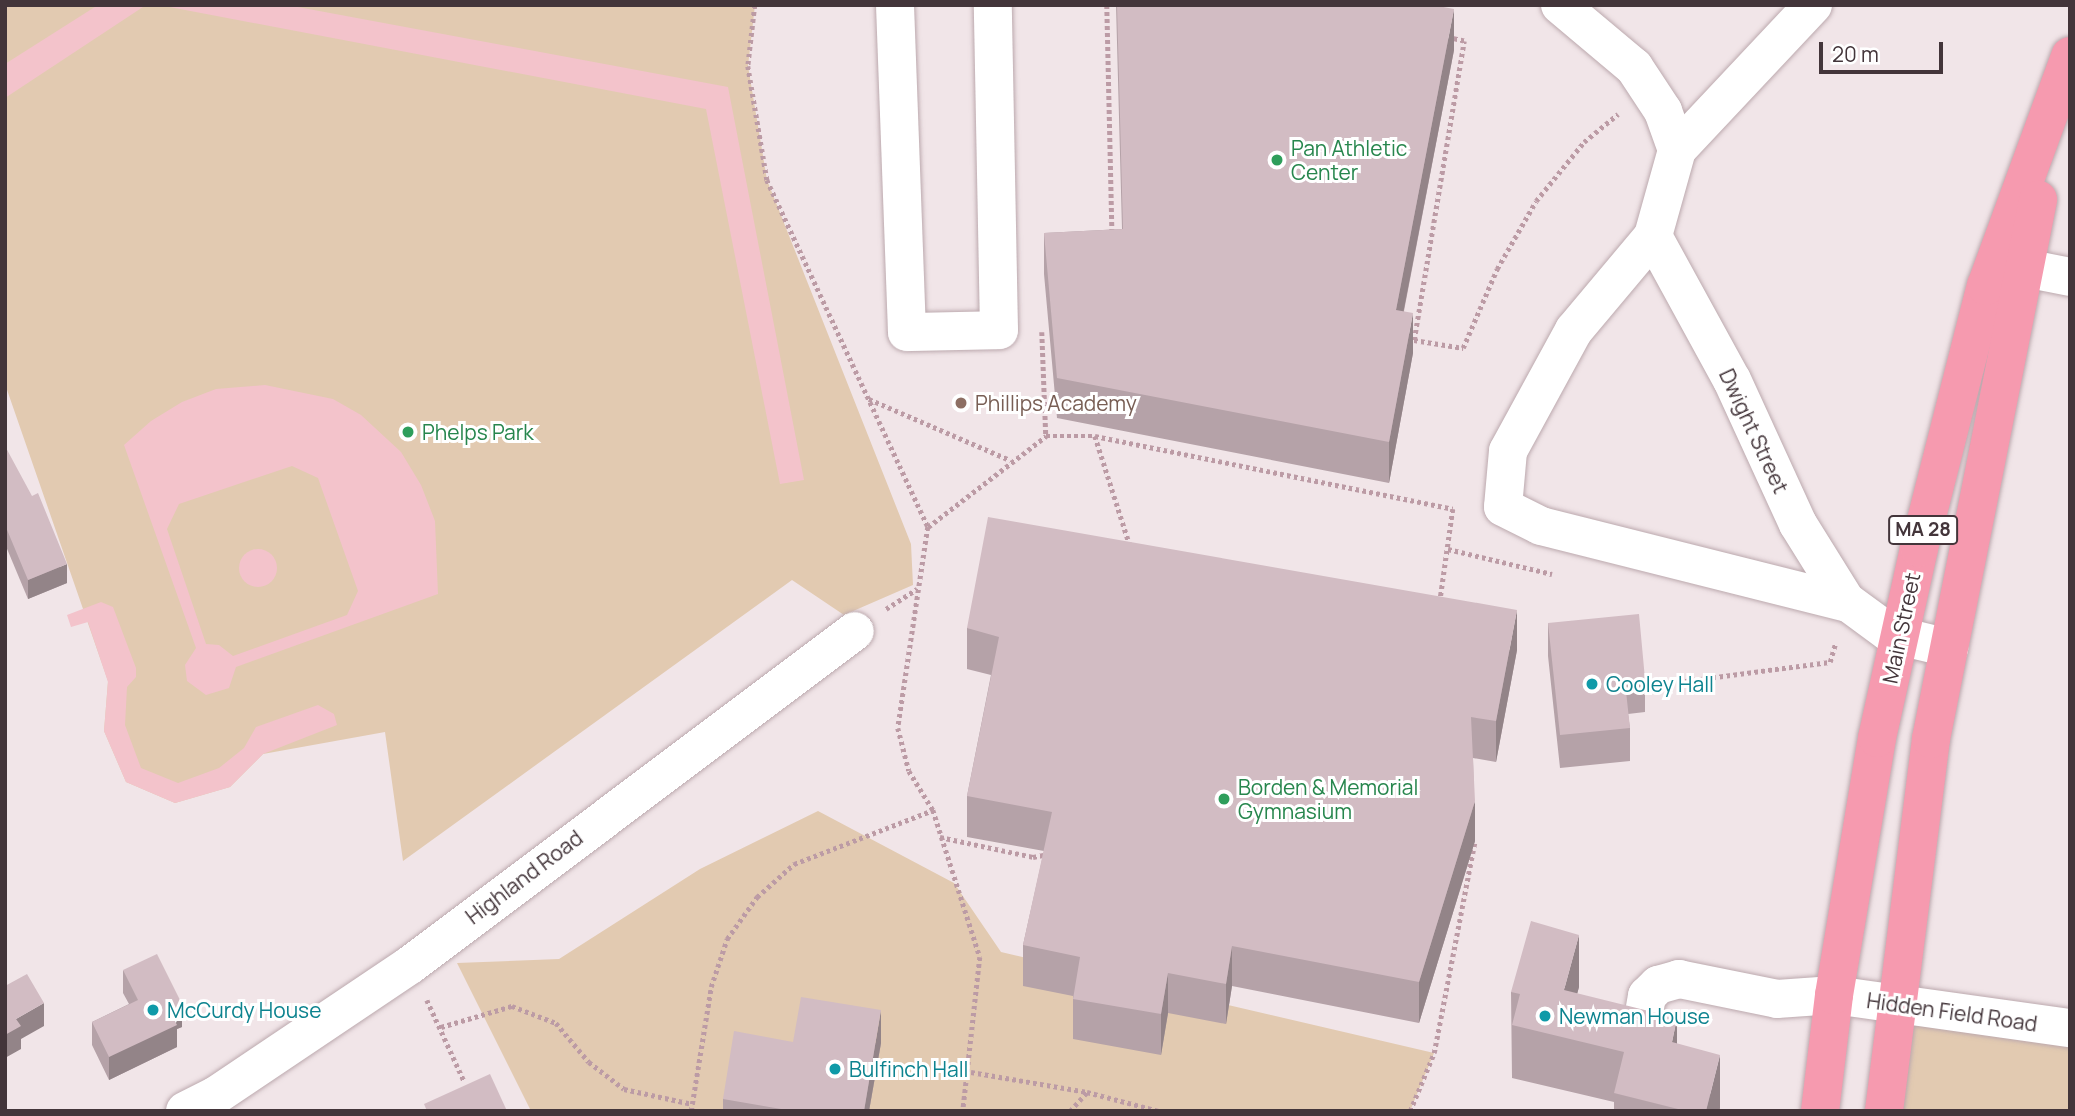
<!DOCTYPE html>
<html>
<head>
<meta charset="utf-8">
<style>
  body { margin:0 }
  #map { position:relative; width:2075px; height:1116px; overflow:hidden; background:#f1e5e8; font-family:Manrope,sans-serif }
  div>[style] { position:absolute }
  [style*='--x'] { left:calc(var(--x)*1px); top:calc(var(--y)*1px); width:calc(var(--w)*1px); rotate:calc(var(--a)*1deg) }
  .green>* { inset:0; background:#e2cab1 }
  .sand>* { inset:0; background:#f3c3cb }
  .round { border-radius:50% }
  .path>* { height:4.5px; margin-top:-2.25px; transform-origin:0; background:repeating-linear-gradient(90deg,#bc9ba5 0 3.5px,transparent 0 7px) }
  .roads { filter:drop-shadow(0 0 2px #bca9ae) drop-shadow(0 0 2px #bca9ae) }
  .minor>* { height:38px; margin:-19px; padding:0 19px; transform-origin:19px; border-radius:19px; background:#fff }
  .major>* { height:38px; margin:-19px; padding:0 19px; transform-origin:19px; border-radius:19px; background:#f69aaf }
  .wall>* { inset:0; background:#b5a2a8 }
  .shaded-wall>* { inset:0; background:#938488 }
  .building>* { inset:0; background:#d2bcc3 }
  .dots>* { width:19px; height:19px; translate:-50% -50%; box-sizing:border-box; border:4px solid #fff; border-radius:50% }
  span { translate:-50% -50%; white-space:nowrap; text-align:center; line-height:1.15; -webkit-text-stroke:6px #fff; paint-order:stroke }
  .shield-label span { padding:2px 5px; background:#fff; border:2px solid; border-radius:5px; -webkit-text-stroke-width:0 }
  .shield-label { font-size:19px; color:#43353a; font-weight:700 }
  .leisure-label { font-size:21px; color:#27864d }
  .left { translate:0 -50%; text-align:left }
  .education-label { font-size:21px; color:#785e54 }
  .street-label { font-size:21px; color:#43353a }
  .culture-label { font-size:21px; color:#0d838f }
  .frame { position:absolute; inset:0; border:7px solid #43353a; pointer-events:none }
  .scale { position:absolute; left:1819px; top:42px; width:124px; height:32px; box-sizing:border-box; border:4px solid #43353a; border-top:0; padding-left:9px; font-size:21px; line-height:24px; white-space:nowrap; color:#43353a; -webkit-text-stroke:5px #fff; paint-order:stroke }
</style>
</head>
<body>
<div id="map">
  <div class="green">
    <div style="clip-path:polygon(5px 5px,755px 5px,748px 66px,767px 180px,911px 544px,913px 585px,844px 615px,792px 580px,403px 861px,385px 732px,263px 754px,230px 787px,175px 803px,126px 782px,104px 731px,108px 681px,5px 384px)"></div>
    <div style="clip-path:polygon(818px 811px,954px 883px,1001px 952px,1434px 1053px,1410px 1111px,531px 1111px,457px 963px,559px 959px,700px 869px)"></div>
    <div style="clip-path:polygon(1897px 1005px,2070px 1027px,2070px 1111px,1884px 1111px)"></div>
  </div>
  <div class="sand">
    <div style="clip-path:polygon(98px 5px,146px 5px,5px 98px,5px 64px)"></div>
    <div style="clip-path:polygon(159px 5px,287px 5px,728px 87px,804px 480px,780px 484px,706px 109px)"></div>
    <div style="clip-path:polygon(evenodd,265px 385px,333px 399px,361px 415px,401px 452px,421px 485px,435px 521px,438px 594px,236px 667px,229px 688px,206px 695px,187px 681px,185px 665px,196px 648px,124px 445px,151px 421px,182px 402px,216px 389px,265px 385px,292px 466px,318px 478px,358px 591px,347px 615px,233px 656px,219px 645px,206px 644px,167px 529px,179px 504px,292px 466px)"></div>
    <div class="round" style="left:239px;top:549px;width:38px;height:38px"></div>
    <div style="clip-path:polygon(101px 602px,113px 607px,136px 668px,136px 677px,127px 687px,125px 725px,141px 768px,178px 783px,219px 768px,244px 748px,256px 727px,318px 705px,334px 714px,337px 725px,263px 754px,230px 787px,175px 803px,126px 782px,104px 731px,108px 682px,88px 622px,71px 627px,67px 615px)"></div>
  </div>
  <div class="path">
    <div style="--x:755;--y:5;--w:61;--a:96.5"></div>
    <div style="--x:748;--y:66;--w:116;--a:80.5"></div>
    <div style="--x:767;--y:180;--w:383;--a:65.1"></div>
    <div style="--x:928;--y:527;--w:203;--a:98.5"></div>
    <div style="--x:898;--y:728;--w:44;--a:75.7"></div>
    <div style="--x:909;--y:771;--w:46;--a:58.4"></div>
    <div style="--x:933;--y:810;--w:154;--a:72.3"></div>
    <div style="--x:980;--y:957;--w:155;--a:96.3"></div>
    <div style="--x:1107;--y:5;--w:227;--a:88.7"></div>
    <div style="--x:1042;--y:332;--w:104;--a:87.8"></div>
    <div style="--x:1410;--y:339;--w:4;--a:14"></div>
    <div style="--x:1414;--y:340;--w:303;--a:-80.5"></div>
    <div style="--x:1464;--y:41;--w:13;--a:-167"></div>
    <div style="--x:1414;--y:340;--w:50;--a:9.3"></div>
    <div style="--x:1463;--y:348;--w:86;--a:-66.7"></div>
    <div style="--x:1497;--y:269;--w:78;--a:-60.2"></div>
    <div style="--x:1536;--y:201;--w:76;--a:-50.9"></div>
    <div style="--x:1584;--y:142;--w:44;--a:-39.5"></div>
    <div style="--x:869;--y:399;--w:154;--a:23.4"></div>
    <div style="--x:1095;--y:436;--w:115;--a:72.3"></div>
    <div style="--x:928;--y:527;--w:149;--a:-37.6"></div>
    <div style="--x:1046;--y:436;--w:49;--a:0"></div>
    <div style="--x:1095;--y:436;--w:365;--a:11.5"></div>
    <div style="--x:1453;--y:509;--w:93;--a:98"></div>
    <div style="--x:1448;--y:549;--w:107;--a:13.5"></div>
    <div style="--x:886;--y:609;--w:37;--a:-33"></div>
    <div style="--x:1678;--y:682;--w:153;--a:-7.5"></div>
    <div style="--x:1830;--y:662;--w:19;--a:-74"></div>
    <div style="--x:940;--y:837;--w:95;--a:12.1"></div>
    <div style="--x:1033;--y:857;--w:15;--a:-11"></div>
    <div style="--x:427;--y:1000;--w:89;--a:65.4"></div>
    <div style="--x:441;--y:1027;--w:74;--a:-16.5"></div>
    <div style="--x:512;--y:1006;--w:47;--a:21.1"></div>
    <div style="--x:556;--y:1023;--w:51;--a:49.8"></div>
    <div style="--x:589;--y:1062;--w:44;--a:37.6"></div>
    <div style="--x:624;--y:1089;--w:70;--a:12.4"></div>
    <div style="--x:971;--y:1072;--w:118;--a:9.8"></div>
    <div style="--x:691;--y:1111;--w:126;--a:-80.8"></div>
    <div style="--x:711;--y:987;--w:51;--a:-71.6"></div>
    <div style="--x:727;--y:939;--w:52;--a:-54.5"></div>
    <div style="--x:757;--y:897;--w:50;--a:-41.7"></div>
    <div style="--x:794;--y:864;--w:149;--a:-21.2"></div>
    <div style="--x:1070;--y:1111;--w:25;--a:-48"></div>
    <div style="--x:1087;--y:1092;--w:74;--a:14.8"></div>
    <div style="--x:1410;--y:1111;--w:63;--a:-67.5"></div>
    <div style="--x:1434;--y:1053;--w:216;--a:-79.1"></div>
  </div>
  <div class="roads">
    <div class="minor">
      <div style="--x:895;--y:5;--w:327;--a:87.9"></div>
      <div style="--x:907;--y:332;--w:92;--a:-1.2"></div>
      <div style="--x:999;--y:330;--w:325;--a:-91.1"></div>
      <div style="--x:1560;--y:5;--w:97;--a:40"></div>
      <div style="--x:1634;--y:67;--w:53;--a:56.6"></div>
      <div style="--x:1663;--y:111;--w:41;--a:70.3"></div>
      <div style="--x:1813;--y:5;--w:199;--a:133.2"></div>
      <div style="--x:1677;--y:150;--w:89;--a:105.6"></div>
      <div style="--x:1653;--y:236;--w:164;--a:61.3"></div>
      <div style="--x:1732;--y:380;--w:158;--a:65.4"></div>
      <div style="--x:1798;--y:524;--w:91;--a:58.1"></div>
      <div style="--x:1846;--y:601;--w:56;--a:36.3"></div>
      <div style="--x:1891;--y:634;--w:60;--a:13.6"></div>
      <div style="--x:1653;--y:236;--w:123;--a:130"></div>
      <div style="--x:1574;--y:330;--w:138;--a:118.6"></div>
      <div style="--x:1508;--y:451;--w:56;--a:95.1"></div>
      <div style="--x:1503;--y:507;--w:42;--a:26.6"></div>
      <div style="--x:1541;--y:526;--w:316;--a:14.1"></div>
      <div style="--x:2025;--y:268;--w:46;--a:11.3"></div>
      <div style="--x:1640;--y:1036;--w:41;--a:-80.1"></div>
      <div style="--x:1647;--y:996;--w:16;--a:-45"></div>
      <div style="--x:1658;--y:985;--w:22;--a:-16"></div>
      <div style="--x:1679;--y:979;--w:100;--a:11.5"></div>
      <div style="--x:1777;--y:999;--w:57;--a:-4"></div>
      <div style="--x:1834;--y:995;--w:238;--a:8"></div>
      <div style="--x:185;--y:1111;--w:34;--a:-27"></div>
      <div style="--x:215;--y:1096;--w:235;--a:-33.9"></div>
      <div style="--x:410;--y:965;--w:556;--a:-36.89"></div>
    </div>
    <div class="major">
      <div style="--x:1820;--y:1111;--w:117;--a:-83.1"></div>
      <div style="--x:1834;--y:995;--w:261;--a:-80.5"></div>
      <div style="--x:1877;--y:738;--w:195;--a:-77.5"></div>
      <div style="--x:1919;--y:548;--w:270;--a:-75.7"></div>
      <div style="--x:1986;--y:286;--w:245;--a:-69.9"></div>
      <div style="--x:1884;--y:1111;--w:375;--a:-82.8"></div>
      <div style="--x:1931;--y:739;--w:550;--a:-78.77"></div>
    </div>
  </div>
  <div class="wall">
    <div style="clip-path:polygon(1116px 5px,1433px 5px,1454px 50px,1404px 311px,1413px 353px,1389px 483px,1057px 418px,1044px 274px,1044px 233px,1122px 229px)"></div>
    <div style="clip-path:polygon(5px 446px,67px 583px,28px 599px,5px 544px)"></div>
    <div style="clip-path:polygon(1548px 623px,1645px 679px,1645px 712px,1628px 714px,1630px 728px,1630px 761px,1560px 768px,1548px 656px)"></div>
    <div style="clip-path:polygon(967px 628px,1517px 650px,1496px 762px,1473px 758px,1475px 841px,1419px 1023px,1232px 986px,1226px 1024px,1168px 1013px,1161px 1055px,1073px 1039px,1073px 996px,1023px 986px,1023px 945px,1044px 851px,967px 837px,967px 796px,991px 675px,967px 669px)"></div>
    <div style="clip-path:polygon(123px 970px,182px 1027px,177px 1029px,177px 1047px,109px 1080px,92px 1045px,92px 1022px,129px 1004px,123px 993px)"></div>
    <div style="clip-path:polygon(1579px 987px,1577px 994px,1677px 1044px,1720px 1108px,1719px 1111px,1614px 1111px,1614px 1102px,1512px 1078px,1511px 992px)"></div>
    <div style="clip-path:polygon(793px 1042px,881px 1043px,869px 1111px,723px 1111px,723px 1099px)"></div>
  </div>
  <div class="shaded-wall">
    <div style="clip-path:polygon(1454px 9px,1454px 50px,1396px 350px,1396px 310px)"></div>
    <div style="clip-path:polygon(1413px 313px,1413px 353px,1389px 483px,1389px 442px)"></div>
    <div style="clip-path:polygon(67px 564px,67px 583px,28px 599px,28px 580px)"></div>
    <div style="clip-path:polygon(1517px 610px,1517px 650px,1496px 762px,1496px 721px)"></div>
    <div style="clip-path:polygon(1475px 801px,1475px 841px,1419px 1023px,1419px 982px)"></div>
    <div style="clip-path:polygon(1579px 935px,1579px 987px,1565px 1038px,1564px 990px)"></div>
    <div style="clip-path:polygon(1232px 946px,1232px 986px,1226px 1024px,1226px 984px)"></div>
    <div style="clip-path:polygon(1168px 973px,1168px 1013px,1161px 1055px,1161px 1014px)"></div>
    <div style="clip-path:polygon(44px 1003px,44px 1026px,21px 1039px,21px 1049px,5px 1058px,5px 1035px,16px 1019px)"></div>
    <div style="clip-path:polygon(182px 1004px,182px 1027px,177px 1029px,177px 1047px,109px 1080px,109px 1057px,170px 1011px)"></div>
    <div style="clip-path:polygon(881px 1010px,881px 1043px,869px 1111px,864px 1111px)"></div>
    <div style="clip-path:polygon(1677px 1018px,1677px 1070px,1672px 1042px)"></div>
    <div style="clip-path:polygon(1720px 1055px,1720px 1108px,1719px 1111px,1706px 1111px)"></div>
  </div>
  <div class="building">
    <div style="clip-path:polygon(1117px 5px,1433px 5px,1454px 9px,1396px 310px,1413px 313px,1389px 442px,1057px 378px,1044px 233px,1123px 229px)"></div>
    <div style="clip-path:polygon(5px 446px,32px 496px,38px 493px,67px 564px,28px 580px,5px 525px)"></div>
    <div style="clip-path:polygon(988px 517px,1517px 610px,1496px 721px,1471px 717px,1475px 801px,1419px 982px,1232px 946px,1226px 984px,1168px 973px,1161px 1014px,1073px 999px,1080px 957px,1023px 945px,1052px 812px,967px 796px,999px 637px,967px 628px)"></div>
    <div style="clip-path:polygon(1639px 614px,1645px 679px,1625px 682px,1630px 728px,1560px 735px,1548px 623px)"></div>
    <div style="clip-path:polygon(1531px 921px,1579px 935px,1564px 990px,1677px 1018px,1672px 1042px,1720px 1055px,1706px 1111px,1686px 1111px,1614px 1093px,1624px 1052px,1512px 1025px,1520px 994px,1511px 992px)"></div>
    <div style="clip-path:polygon(157px 954px,182px 1004px,170px 1011px,177px 1025px,109px 1057px,92px 1022px,138px 1000px,123px 970px)"></div>
    <div style="clip-path:polygon(27px 974px,44px 1003px,16px 1019px,21px 1026px,5px 1035px,5px 986px)"></div>
    <div style="clip-path:polygon(801px 997px,881px 1010px,864px 1111px,780px 1111px,781px 1109px,723px 1099px,734px 1031px,793px 1042px)"></div>
    <div style="clip-path:polygon(490px 1074px,507px 1111px,427px 1111px,424px 1104px)"></div>
  </div>
  <div class="dots">
    <div style="left:1277px;top:160px;background:#2e9e5b"></div>
    <div style="left:961px;top:403px;background:#8d6e63"></div>
    <div style="left:408px;top:432px;background:#2e9e5b"></div>
    <div style="left:1592px;top:684px;background:#0f9aa8"></div>
    <div style="left:1224px;top:799px;background:#2e9e5b"></div>
    <div style="left:153px;top:1010px;background:#0f9aa8"></div>
    <div style="left:1545px;top:1016px;background:#0f9aa8"></div>
    <div style="left:835px;top:1069px;background:#0f9aa8"></div>
  </div>
  <div class="shield-label">
    <span style="left:1923px;top:530px">MA 28</span>
  </div>
  <div class="leisure-label">
    <span class="left" style="left:1291px;top:160px">Pan Athletic<br>Center</span>
    <span class="left" style="left:422px;top:432px">Phelps Park</span>
    <span class="left" style="left:1238px;top:799px">Borden &amp; Memorial<br>Gymnasium</span>
  </div>
  <div class="education-label">
    <span class="left" style="left:975px;top:403px">Phillips Academy</span>
  </div>
  <div class="street-label">
    <span style="left:1754px;top:431px;rotate:65deg">Dwight Street</span>
    <span style="left:1901px;top:628px;rotate:-78deg">Main Street</span>
    <span style="left:524px;top:877px;rotate:-37deg">Highland Road</span>
    <span style="left:1952px;top:1012px;rotate:8deg">Hidden Field Road</span>
  </div>
  <div class="culture-label">
    <span class="left" style="left:1606px;top:684px">Cooley Hall</span>
    <span class="left" style="left:167px;top:1010px">McCurdy House</span>
    <span class="left" style="left:1559px;top:1016px">Newman House</span>
    <span class="left" style="left:849px;top:1069px">Bulfinch Hall</span>
  </div>
  <div class="frame"></div>
  <div class="scale">20 m</div>
</div>
</body>
</html>
